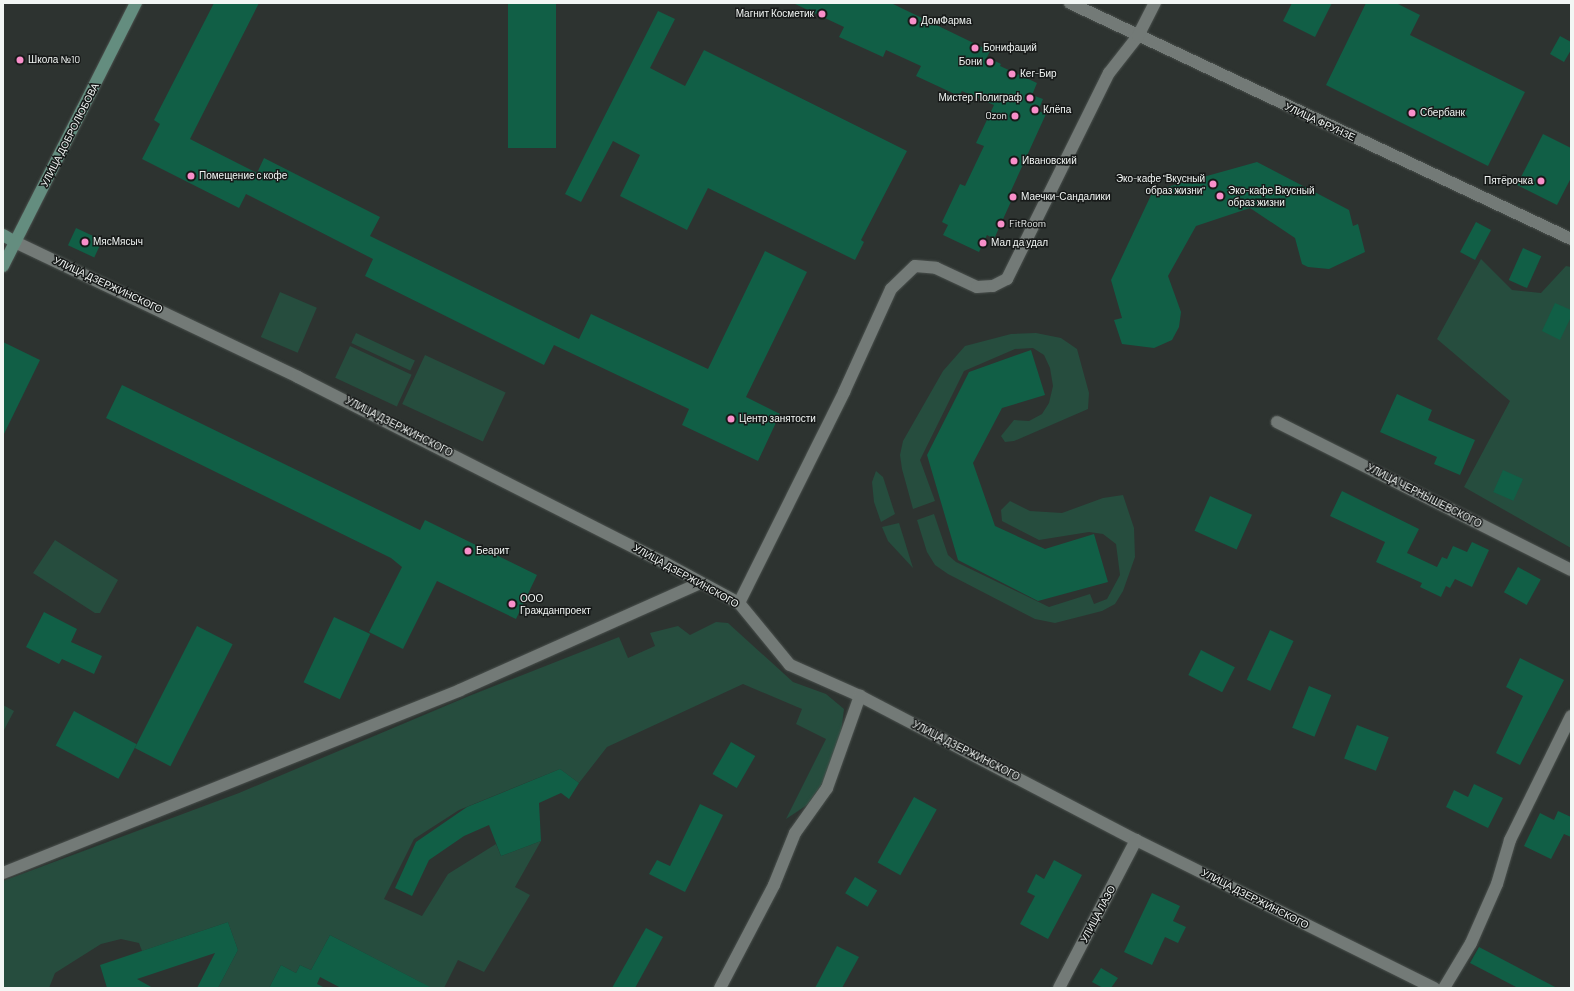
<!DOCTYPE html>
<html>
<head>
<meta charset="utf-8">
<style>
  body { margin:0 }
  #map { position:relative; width:1574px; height:991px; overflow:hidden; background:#2d3330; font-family:Barlow,sans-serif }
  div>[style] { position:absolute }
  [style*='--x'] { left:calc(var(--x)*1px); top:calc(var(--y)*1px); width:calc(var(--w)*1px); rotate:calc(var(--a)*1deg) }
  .green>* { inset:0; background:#264d3e; transform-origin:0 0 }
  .building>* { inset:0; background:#115f46; transform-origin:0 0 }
  .roads { filter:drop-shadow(0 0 1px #4a504d) drop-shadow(0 0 1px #4a504d) }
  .street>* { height:12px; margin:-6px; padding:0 6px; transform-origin:6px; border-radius:6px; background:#737a77 }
  .secondary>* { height:12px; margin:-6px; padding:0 6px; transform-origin:6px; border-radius:6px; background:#648d7f }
  .dots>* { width:11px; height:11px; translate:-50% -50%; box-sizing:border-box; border:2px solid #171a19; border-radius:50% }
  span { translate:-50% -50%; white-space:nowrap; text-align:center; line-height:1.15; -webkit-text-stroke:3px #171a19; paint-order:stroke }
  .poi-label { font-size:10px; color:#f2f6f4 }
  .right { translate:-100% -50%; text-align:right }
  .left { translate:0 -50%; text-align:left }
  .street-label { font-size:10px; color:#f2f6f4 }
  .frame { position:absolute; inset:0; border:4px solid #f2f6f4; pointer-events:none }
</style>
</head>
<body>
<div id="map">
  <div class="green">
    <div style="clip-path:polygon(1481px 259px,1512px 290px,1541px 293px,1566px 266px,1571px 267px,1571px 548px,1464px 487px,1510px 401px,1437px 339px)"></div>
    <div style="left:280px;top:292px;width:40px;height:49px;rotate:23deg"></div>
    <div style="left:356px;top:333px;width:65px;height:11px;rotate:25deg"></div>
    <div style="clip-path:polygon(1036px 333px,1061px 338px,1077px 349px,1089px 393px,1088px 409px,1014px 441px,1005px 442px,1001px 436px,1014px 420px,1029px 421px,1042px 414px,1049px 403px,1053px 386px,1050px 368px,1044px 355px,1033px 348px,1015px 349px,964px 371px,920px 460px,935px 501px,913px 509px,902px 469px,900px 455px,903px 441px,943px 371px,965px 346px,1011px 334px)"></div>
    <div style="left:350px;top:346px;width:68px;height:35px;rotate:25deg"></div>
    <div style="left:425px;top:355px;width:89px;height:54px;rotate:25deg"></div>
    <div style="clip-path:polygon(876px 471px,883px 477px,895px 514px,881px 522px,874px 502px,872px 482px)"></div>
    <div style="clip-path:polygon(1123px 495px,1134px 528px,1135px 557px,1123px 591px,1115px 604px,1102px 611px,1055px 623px,1035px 619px,948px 574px,935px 565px,927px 552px,917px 520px,934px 514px,948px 555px,956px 562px,1049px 607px,1090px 594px,1094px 604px,1107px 599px,1120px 575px,1116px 544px,1103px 534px,1089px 532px,1039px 540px,1002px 521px,1001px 510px,1010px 501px,1030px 511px,1062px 513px,1103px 498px)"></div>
    <div style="clip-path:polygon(899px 523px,913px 568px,888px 541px,882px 527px)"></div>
    <div style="clip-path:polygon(55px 540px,118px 580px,100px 613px,95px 613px,33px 573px)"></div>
    <div style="clip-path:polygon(716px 622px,728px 623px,793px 682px,826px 694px,844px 709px,841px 733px,822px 784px,807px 805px,786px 819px,826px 739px,796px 724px,802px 709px,743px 684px,607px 747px,579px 783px,560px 769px,459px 810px,414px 839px,384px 899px,422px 916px,448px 874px,496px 844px,501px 856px,541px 841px,515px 887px,530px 895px,484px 972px,458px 960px,444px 988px,419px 988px,422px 983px,330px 935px,311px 970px,300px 965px,296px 973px,281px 965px,269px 988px,218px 988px,238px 950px,228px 922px,142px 951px,139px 943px,121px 939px,101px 944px,55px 973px,49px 988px,3px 988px,3px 881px,239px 793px,469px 696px,619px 637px,628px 658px,655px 646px,650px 633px,678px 626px,690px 635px)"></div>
    <div style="clip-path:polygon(3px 705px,14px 711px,3px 732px)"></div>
  </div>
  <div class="building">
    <div style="clip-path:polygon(214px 3px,259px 3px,190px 139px,257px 173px,264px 158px,380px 217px,370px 236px,579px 339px,591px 314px,708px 369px,765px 251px,807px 272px,746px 397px,780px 414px,758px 461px,682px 425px,689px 409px,554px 345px,544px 365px,365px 276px,373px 259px,246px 194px,239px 208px,142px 159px,160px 124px,154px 120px)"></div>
    <div style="left:508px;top:3px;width:48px;height:145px"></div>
    <div style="clip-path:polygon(793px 3px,891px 3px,990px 51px,987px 57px,1001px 64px,1000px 66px,1037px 83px,1032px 95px,1043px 99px,1038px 111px,1046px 114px,1010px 193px,1014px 195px,994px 239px,987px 235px,979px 252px,943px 235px,948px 225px,942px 222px,960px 184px,965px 186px,984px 146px,976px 143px,994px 105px,962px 91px,959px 96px,916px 76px,921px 66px,886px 50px,883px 57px,839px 37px,844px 27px)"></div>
    <div style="clip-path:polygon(1292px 3px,1332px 3px,1315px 37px,1283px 21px)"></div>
    <div style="clip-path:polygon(1366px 3px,1396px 3px,1420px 15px,1410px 35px,1525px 92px,1488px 166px,1326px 85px)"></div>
    <div style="clip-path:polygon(658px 11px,675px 19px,650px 68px,685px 86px,704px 50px,907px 151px,861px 240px,864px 242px,855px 260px,708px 188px,687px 230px,620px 196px,640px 155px,613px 141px,581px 202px,565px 194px)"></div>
    <div style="clip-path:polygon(1560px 36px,1571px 42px,1571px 50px,1564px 62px,1550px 54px)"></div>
    <div style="clip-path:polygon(1543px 134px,1571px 148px,1571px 178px,1557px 205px,1517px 185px)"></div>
    <div style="clip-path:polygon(1257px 162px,1349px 210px,1353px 226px,1358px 224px,1365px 252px,1329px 269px,1308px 267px,1302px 264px,1295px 238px,1250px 208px,1196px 226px,1168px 276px,1181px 312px,1179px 327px,1172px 340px,1154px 348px,1122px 344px,1114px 320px,1122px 318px,1111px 280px,1153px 191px)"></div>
    <div style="left:1476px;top:222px;width:17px;height:34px;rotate:28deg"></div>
    <div style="left:76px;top:228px;width:29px;height:19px;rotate:25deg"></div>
    <div style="left:1523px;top:248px;width:20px;height:35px;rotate:24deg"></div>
    <div style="clip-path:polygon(1555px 303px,1571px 310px,1571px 317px,1560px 340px,1542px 331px)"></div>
    <div style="clip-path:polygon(3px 342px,40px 360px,3px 436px)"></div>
    <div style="clip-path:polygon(1031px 350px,1045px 395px,1002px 408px,973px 463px,995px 526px,1045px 549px,1094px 534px,1108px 582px,1038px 601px,958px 560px,927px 455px,969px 372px)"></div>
    <div style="clip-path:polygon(122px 385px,420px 530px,425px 520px,537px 575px,516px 619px,437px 581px,403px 649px,369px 632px,402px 567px,391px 558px,106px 418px)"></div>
    <div style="clip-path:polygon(1397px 394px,1432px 410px,1428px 420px,1475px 440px,1460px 475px,1434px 464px,1437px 457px,1380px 432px)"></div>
    <div style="left:1503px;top:470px;width:22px;height:24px;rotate:24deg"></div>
    <div style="clip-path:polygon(1342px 491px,1419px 529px,1407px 553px,1437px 567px,1442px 557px,1447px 559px,1453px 546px,1467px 552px,1472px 542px,1489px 550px,1472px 587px,1455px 579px,1450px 588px,1446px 586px,1441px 597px,1420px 587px,1422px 583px,1376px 562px,1385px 542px,1330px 516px)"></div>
    <div style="left:1210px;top:496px;width:46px;height:38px;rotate:24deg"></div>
    <div style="left:1518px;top:567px;width:26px;height:29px;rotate:29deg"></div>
    <div style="clip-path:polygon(44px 612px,77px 629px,71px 642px,102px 656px,94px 674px,62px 659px,59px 664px,26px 647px)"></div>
    <div style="left:334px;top:617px;width:40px;height:72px;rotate:25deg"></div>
    <div style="left:197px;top:626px;width:40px;height:137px;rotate:27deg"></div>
    <div style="left:1270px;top:630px;width:26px;height:55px;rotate:25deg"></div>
    <div style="left:1201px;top:650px;width:38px;height:28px;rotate:27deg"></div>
    <div style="clip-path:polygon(1520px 658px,1564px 680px,1520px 765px,1496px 753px,1523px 696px,1506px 687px)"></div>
    <div style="left:1309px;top:686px;width:24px;height:45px;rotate:22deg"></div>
    <div style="left:74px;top:711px;width:71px;height:39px;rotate:28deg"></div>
    <div style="left:1357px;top:725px;width:34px;height:36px;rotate:21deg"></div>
    <div style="left:731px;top:742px;width:28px;height:37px;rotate:30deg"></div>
    <div style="clip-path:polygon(560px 769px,579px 783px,569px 799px,561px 793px,539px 803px,541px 841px,501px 856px,489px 825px,464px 836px,429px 860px,412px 896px,395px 888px,416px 842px,467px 807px)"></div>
    <div style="clip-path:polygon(1474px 784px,1503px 798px,1488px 828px,1446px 807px,1454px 790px,1468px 797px)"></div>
    <div style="left:914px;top:797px;width:26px;height:75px;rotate:29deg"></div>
    <div style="clip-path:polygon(700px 804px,723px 815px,685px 892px,649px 874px,657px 860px,670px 866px)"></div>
    <div style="clip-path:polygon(1558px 811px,1571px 817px,1571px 837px,1564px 834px,1551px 859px,1524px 846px,1540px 813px,1554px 820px)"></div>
    <div style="clip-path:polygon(1054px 860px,1082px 875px,1048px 939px,1020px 924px,1035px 896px,1027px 892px,1036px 874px,1044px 879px)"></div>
    <div style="left:855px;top:877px;width:26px;height:19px;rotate:31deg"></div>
    <div style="clip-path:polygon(1152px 893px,1180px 906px,1173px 921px,1186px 927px,1178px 943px,1165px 937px,1152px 965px,1124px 952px)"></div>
    <div style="clip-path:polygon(228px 922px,238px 950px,218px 988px,197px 988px,215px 953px,137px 979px,153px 988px,107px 988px,100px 965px)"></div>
    <div style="clip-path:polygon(646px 928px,663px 937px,635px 988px,612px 988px)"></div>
    <div style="clip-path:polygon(330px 935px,432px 988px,341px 988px,320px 977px,317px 984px,325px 988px,269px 988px,281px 965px,296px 973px,300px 965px,311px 970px)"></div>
    <div style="clip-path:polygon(837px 946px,859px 957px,842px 988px,815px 988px)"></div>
    <div style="clip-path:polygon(1479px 947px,1557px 988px,1518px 988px,1470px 963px)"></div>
    <div style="clip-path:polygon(1101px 968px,1118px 978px,1111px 988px,1103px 988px,1092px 982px)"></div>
  </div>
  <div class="roads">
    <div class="street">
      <div style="--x:1070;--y:3;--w:554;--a:25.22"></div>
      <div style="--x:15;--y:242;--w:314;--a:25.5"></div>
      <div style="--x:298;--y:377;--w:411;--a:26.9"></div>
      <div style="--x:665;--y:563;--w:84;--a:28.4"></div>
      <div style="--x:739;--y:603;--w:80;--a:50.6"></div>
      <div style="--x:790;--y:665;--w:77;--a:23.9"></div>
      <div style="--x:860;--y:696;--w:311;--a:27.6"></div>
      <div style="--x:1136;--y:840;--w:333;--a:26.4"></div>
      <div style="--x:1277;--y:422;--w:329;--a:26.7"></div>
      <div style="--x:739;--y:603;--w:236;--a:-63.5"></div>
      <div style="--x:844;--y:392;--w:113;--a:-65.5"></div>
      <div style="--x:891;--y:289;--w:33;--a:-44"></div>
      <div style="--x:915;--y:266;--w:21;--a:5"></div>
      <div style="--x:936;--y:268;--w:45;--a:24.9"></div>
      <div style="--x:977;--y:287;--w:16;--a:-4"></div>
      <div style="--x:993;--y:286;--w:16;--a:-27"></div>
      <div style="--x:1007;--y:279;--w:230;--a:-63.7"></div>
      <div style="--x:1109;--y:73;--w:47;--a:-51.9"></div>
      <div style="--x:1138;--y:36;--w:37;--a:-63"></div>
      <div style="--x:3;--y:873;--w:492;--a:-21.8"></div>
      <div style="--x:460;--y:690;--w:263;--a:-24"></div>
      <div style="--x:720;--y:988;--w:116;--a:-62.3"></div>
      <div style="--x:774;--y:885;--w:56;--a:-68"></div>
      <div style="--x:795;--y:833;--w:55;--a:-54.6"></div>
      <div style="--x:827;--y:788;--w:98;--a:-70.3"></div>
      <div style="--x:1059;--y:988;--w:167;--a:-62.5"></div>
      <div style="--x:1444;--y:988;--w:52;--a:-59"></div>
      <div style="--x:1471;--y:943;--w:64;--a:-66.2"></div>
      <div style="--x:1497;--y:884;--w:46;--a:-73.5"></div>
      <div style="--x:1510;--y:840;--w:138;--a:-63.8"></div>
    </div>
    <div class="secondary">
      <div style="--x:3;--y:235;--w:14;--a:30"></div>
      <div style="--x:3;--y:266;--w:295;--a:-63.2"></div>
    </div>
  </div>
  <div class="dots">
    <div style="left:822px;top:14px;background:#f98fca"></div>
    <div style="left:913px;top:21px;background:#f98fca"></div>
    <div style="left:975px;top:48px;background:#f98fca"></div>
    <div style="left:20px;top:60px;background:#f98fca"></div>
    <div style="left:990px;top:62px;background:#f98fca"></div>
    <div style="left:1012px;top:74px;background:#f98fca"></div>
    <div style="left:1030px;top:98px;background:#f98fca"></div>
    <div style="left:1035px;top:110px;background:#f98fca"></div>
    <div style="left:1412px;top:113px;background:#f98fca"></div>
    <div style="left:1015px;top:116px;background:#f98fca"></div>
    <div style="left:1014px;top:161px;background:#f98fca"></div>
    <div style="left:191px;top:176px;background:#f98fca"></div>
    <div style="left:1541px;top:181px;background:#f98fca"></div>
    <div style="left:1213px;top:184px;background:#f98fca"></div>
    <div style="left:1220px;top:196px;background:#f98fca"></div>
    <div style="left:1013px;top:197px;background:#f98fca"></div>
    <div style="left:1001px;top:224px;background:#f98fca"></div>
    <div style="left:85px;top:242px;background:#f98fca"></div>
    <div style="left:983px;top:243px;background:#f98fca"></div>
    <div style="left:731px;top:419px;background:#f98fca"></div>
    <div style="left:468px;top:551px;background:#f98fca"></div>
    <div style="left:512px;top:604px;background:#f98fca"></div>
  </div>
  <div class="poi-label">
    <span class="right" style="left:814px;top:14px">Магнит Косметик</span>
    <span class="left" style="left:921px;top:21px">ДомФарма</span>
    <span class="left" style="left:983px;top:48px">Бонифаций</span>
    <span class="left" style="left:28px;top:60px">Школа №10</span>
    <span class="right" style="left:982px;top:62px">Бони</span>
    <span class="left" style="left:1020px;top:74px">Кег-Бир</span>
    <span class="right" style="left:1022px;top:98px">Мистер Полиграф</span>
    <span class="left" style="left:1043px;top:110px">Клёпа</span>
    <span class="left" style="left:1420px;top:113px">Сбербанк</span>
    <span class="right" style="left:1007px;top:116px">Ozon</span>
    <span class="left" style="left:1022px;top:161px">Ивановский</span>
    <span class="left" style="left:199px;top:176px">Помещение с кофе</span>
    <span class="right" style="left:1205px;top:184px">Эко-кафе "Вкусный<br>образ жизни"</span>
    <span class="right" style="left:1533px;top:181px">Пятёрочка</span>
    <span class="left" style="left:1228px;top:196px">Эко-кафе Вкусный<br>образ жизни</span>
    <span class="left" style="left:1021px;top:197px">Маечки-Сандалики</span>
    <span class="left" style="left:1009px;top:224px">FitRoom</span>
    <span class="left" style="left:93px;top:242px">МясМясыч</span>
    <span class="left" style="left:991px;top:243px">Мал да удал</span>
    <span class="left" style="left:739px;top:419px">Центр занятости</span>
    <span class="left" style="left:476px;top:551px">Беарит</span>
    <span class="left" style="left:520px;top:604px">ООО<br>Гражданпроект</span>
  </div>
  <div class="street-label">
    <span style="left:1320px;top:122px;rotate:25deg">УЛИЦА ФРУНЗЕ</span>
    <span style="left:70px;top:135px;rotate:-63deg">УЛИЦА ДОБРОЛЮБОВА</span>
    <span style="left:108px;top:285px;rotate:25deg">УЛИЦА ДЗЕРЖИНСКОГО</span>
    <span style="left:399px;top:427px;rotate:27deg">УЛИЦА ДЗЕРЖИНСКОГО</span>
    <span style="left:1424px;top:496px;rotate:27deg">УЛИЦА ЧЕРНЫШЕВСКОГО</span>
    <span style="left:686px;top:576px;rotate:29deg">УЛИЦА ДЗЕРЖИНСКОГО</span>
    <span style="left:966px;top:751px;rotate:27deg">УЛИЦА ДЗЕРЖИНСКОГО</span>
    <span style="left:1255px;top:899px;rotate:27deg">УЛИЦА ДЗЕРЖИНСКОГО</span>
    <span style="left:1098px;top:914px;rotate:-62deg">УЛИЦА ЛАЗО</span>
  </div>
  <div class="frame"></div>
</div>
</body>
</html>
